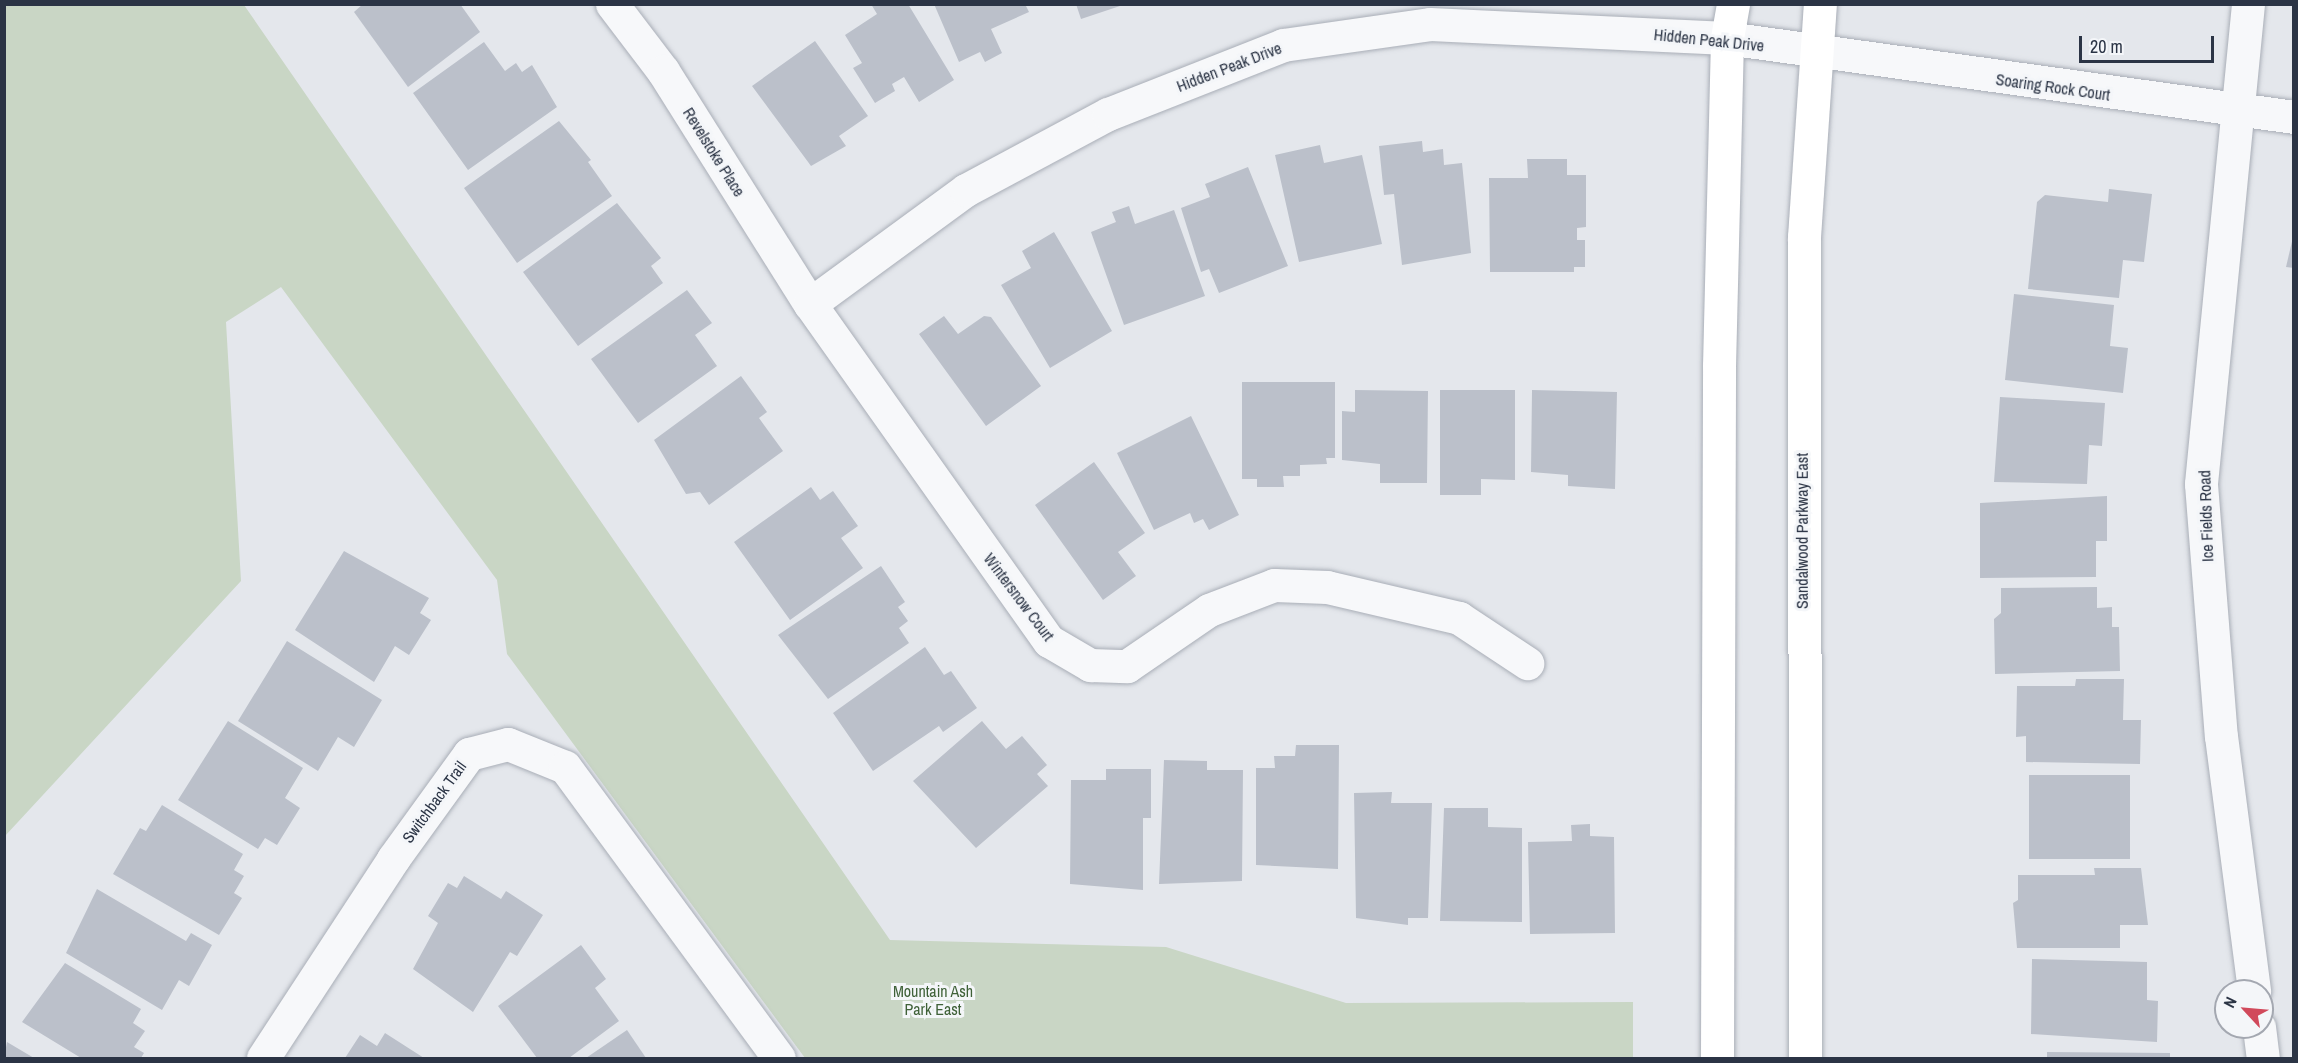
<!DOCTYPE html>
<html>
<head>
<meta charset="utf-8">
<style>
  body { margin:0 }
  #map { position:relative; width:2298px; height:1063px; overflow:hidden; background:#e4e7ec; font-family:"Archivo Narrow",sans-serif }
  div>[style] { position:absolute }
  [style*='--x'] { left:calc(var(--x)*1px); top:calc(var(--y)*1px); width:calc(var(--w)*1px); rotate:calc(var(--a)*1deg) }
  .green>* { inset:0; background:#c9d6c5 }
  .building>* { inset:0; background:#bbc0ca; transform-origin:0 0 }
  .roads { filter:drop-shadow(0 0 2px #a9aeb7) drop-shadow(0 0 2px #a9aeb7) }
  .minor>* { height:33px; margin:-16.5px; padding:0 16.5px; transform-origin:16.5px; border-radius:16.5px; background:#f7f8fa }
  .secondary>* { height:33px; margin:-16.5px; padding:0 16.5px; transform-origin:16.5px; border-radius:16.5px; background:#fff }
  span { translate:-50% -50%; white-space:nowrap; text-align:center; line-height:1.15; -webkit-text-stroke:6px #f4f6f9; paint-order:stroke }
  .street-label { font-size:16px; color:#2b3445 }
  .park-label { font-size:16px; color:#3f6138 }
  .frame { position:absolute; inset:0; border:6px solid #2b3445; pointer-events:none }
  .north { position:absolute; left:2214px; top:979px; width:60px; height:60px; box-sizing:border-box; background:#f4f6f9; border:2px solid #a4a8b1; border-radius:50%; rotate:296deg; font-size:16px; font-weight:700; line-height:24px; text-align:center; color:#2b3445 }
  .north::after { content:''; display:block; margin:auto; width:21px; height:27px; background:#d1495b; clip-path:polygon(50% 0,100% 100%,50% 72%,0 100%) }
  .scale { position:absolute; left:2079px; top:36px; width:135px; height:27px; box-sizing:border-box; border:3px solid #2b3445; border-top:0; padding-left:8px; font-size:18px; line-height:21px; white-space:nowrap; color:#2b3445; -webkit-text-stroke:4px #f4f6f9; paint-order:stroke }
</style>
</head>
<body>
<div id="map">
  <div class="green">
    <div style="clip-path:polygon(5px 4px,244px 5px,890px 940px,1166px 947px,1346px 1003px,1633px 1002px,1633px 1058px,805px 1058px,507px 654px,497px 580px,281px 287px,226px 322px,241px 581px,5px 836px)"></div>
  </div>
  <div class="building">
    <div style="clip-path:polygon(363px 4px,460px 4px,480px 32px,408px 87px,354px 12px)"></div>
    <div style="clip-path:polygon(871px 4px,908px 4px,954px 80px,919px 102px,904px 77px,892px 84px,895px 91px,875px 103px,853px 68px,862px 63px,845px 35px,877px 14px)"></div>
    <div style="clip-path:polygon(934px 4px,1025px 4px,1029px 12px,991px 29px,1002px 53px,985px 62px,980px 52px,959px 62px)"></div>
    <div style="clip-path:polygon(1076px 4px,1123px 4px,1123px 5px,1081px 19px)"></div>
    <div style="clip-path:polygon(815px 41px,868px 116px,839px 136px,846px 146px,811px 166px,752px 86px)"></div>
    <div style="clip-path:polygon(484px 42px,505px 71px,516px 63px,522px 72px,532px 65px,557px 107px,468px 170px,413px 93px)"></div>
    <div style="clip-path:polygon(559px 121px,591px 160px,588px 162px,612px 196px,517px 263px,464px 188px)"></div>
    <div style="clip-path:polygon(1422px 141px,1423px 152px,1443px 149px,1444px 165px,1462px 163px,1471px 253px,1402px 265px,1394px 194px,1384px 195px,1379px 146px)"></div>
    <div style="clip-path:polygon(1320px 145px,1324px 163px,1362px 155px,1382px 244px,1299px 262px,1275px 155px)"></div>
    <div style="clip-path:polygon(1527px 159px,1567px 159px,1567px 175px,1586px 175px,1586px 227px,1577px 228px,1577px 240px,1585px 240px,1585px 267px,1574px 267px,1574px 272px,1490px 272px,1489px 178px,1528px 178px)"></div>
    <div style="clip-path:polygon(1248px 167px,1288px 266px,1219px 293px,1209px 269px,1201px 272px,1181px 208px,1210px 197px,1205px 184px)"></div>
    <div style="clip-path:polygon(2109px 189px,2152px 194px,2144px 262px,2123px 260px,2119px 298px,2028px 289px,2037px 202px,2045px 195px,2108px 202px)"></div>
    <div style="clip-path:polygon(617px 203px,661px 258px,651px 266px,663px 283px,578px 346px,523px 272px)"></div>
    <div style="clip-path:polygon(1129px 206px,1135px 224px,1174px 210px,1205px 296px,1124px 325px,1091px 232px,1116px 222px,1112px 212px)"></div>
    <div style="clip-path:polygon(1054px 232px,1112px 331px,1050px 368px,1001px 285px,1031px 268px,1022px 251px)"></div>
    <div style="clip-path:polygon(2294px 233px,2294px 268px,2286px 267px)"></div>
    <div style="clip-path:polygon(687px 290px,712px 323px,695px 335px,717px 366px,638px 423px,591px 359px)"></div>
    <div style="clip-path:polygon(2014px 294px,2114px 305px,2110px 346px,2128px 348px,2123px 393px,2005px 380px)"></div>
    <div style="clip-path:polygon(944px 316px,958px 334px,984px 316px,991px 317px,1041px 386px,986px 426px,919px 334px)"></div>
    <div style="clip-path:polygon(741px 376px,767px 412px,759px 418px,783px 451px,709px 505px,700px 492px,686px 494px,654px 440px)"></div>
    <div style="clip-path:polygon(1242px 382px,1335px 382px,1335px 458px,1326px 458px,1327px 464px,1300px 465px,1300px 476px,1283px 476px,1284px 487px,1257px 487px,1257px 479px,1242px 479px)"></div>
    <div style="clip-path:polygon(1355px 390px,1428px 391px,1427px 483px,1380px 483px,1380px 464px,1342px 460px,1342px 411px,1355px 412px)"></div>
    <div style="clip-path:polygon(1440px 390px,1515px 390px,1515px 480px,1481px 479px,1481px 495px,1440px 495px)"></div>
    <div style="clip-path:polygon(1532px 390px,1617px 392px,1615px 489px,1568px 486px,1568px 475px,1531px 472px)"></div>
    <div style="clip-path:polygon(2000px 397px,2105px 403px,2102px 446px,2089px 445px,2087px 484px,1994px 482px)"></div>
    <div style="clip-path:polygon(1191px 416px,1239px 515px,1209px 530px,1203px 519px,1194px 523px,1190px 513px,1154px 530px,1117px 453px)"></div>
    <div style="clip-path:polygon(1094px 462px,1145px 533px,1118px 552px,1136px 576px,1103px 600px,1035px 505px)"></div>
    <div style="clip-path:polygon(811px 487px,820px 500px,833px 491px,858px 526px,841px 538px,863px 568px,790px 620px,734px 542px)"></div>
    <div style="clip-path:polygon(2107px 496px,2107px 541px,2096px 541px,2096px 577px,1980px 578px,1980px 503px)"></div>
    <div style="clip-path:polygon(344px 551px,429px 598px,420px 613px,431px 620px,409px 655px,395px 646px,374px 682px,295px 630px)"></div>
    <div style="clip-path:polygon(881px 566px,905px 602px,898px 607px,908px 621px,899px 628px,909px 643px,828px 699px,778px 635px)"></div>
    <div style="clip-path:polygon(2097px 587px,2097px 608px,2112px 607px,2112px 627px,2119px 627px,2120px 671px,1995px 674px,1994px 619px,2001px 613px,2001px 588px)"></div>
    <div style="clip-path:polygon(287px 641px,382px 700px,354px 747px,338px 737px,318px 771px,238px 721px)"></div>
    <div style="clip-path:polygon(925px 647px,944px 675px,951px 671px,977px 708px,943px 732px,939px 726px,873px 771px,833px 713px)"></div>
    <div style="clip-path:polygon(2076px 679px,2124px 679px,2123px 720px,2141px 720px,2140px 764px,2026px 762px,2026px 736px,2016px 737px,2017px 686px,2075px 686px)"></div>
    <div style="clip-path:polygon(228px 721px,303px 768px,285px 798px,300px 808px,277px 845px,265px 838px,258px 849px,178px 800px)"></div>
    <div style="clip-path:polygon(982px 721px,1006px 749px,1022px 736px,1047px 765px,1037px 774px,1048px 786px,976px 848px,913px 781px)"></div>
    <div style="clip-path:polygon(1296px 745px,1339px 745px,1338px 869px,1256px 865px,1256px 768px,1275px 768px,1274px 756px,1295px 756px)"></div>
    <div style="clip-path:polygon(1164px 760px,1207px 761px,1207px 770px,1243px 770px,1242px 881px,1159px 884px)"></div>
    <div style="clip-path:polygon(1106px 769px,1151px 769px,1151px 818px,1143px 818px,1143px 890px,1070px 884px,1071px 780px,1106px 780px)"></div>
    <div style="left:2029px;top:775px;width:101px;height:84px"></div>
    <div style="clip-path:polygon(1392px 792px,1391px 803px,1432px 803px,1428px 918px,1408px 918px,1408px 925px,1356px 918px,1354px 793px)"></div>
    <div style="clip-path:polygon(162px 805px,243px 854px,234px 870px,244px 876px,234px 893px,242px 898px,219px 935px,113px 874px,140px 828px,146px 831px)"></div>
    <div style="clip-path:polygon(1444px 808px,1488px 808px,1488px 827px,1522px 828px,1522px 922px,1440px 921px)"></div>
    <div style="clip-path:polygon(1590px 824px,1590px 836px,1614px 837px,1615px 933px,1530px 934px,1528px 842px,1572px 841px,1571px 825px)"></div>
    <div style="clip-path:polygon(2094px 868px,2141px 868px,2148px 925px,2120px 925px,2120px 948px,2017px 948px,2013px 903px,2018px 900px,2018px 875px,2095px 875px)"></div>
    <div style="clip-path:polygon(464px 876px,501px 899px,506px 891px,543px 915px,517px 956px,510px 952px,473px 1012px,413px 969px,438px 923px,428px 916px,448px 883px,457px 888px)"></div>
    <div style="clip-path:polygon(97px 889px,186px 941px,191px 933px,212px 945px,189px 986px,179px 980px,162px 1010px,66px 953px)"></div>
    <div style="clip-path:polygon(581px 945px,606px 979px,595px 988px,619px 1021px,569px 1058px,537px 1058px,498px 1006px)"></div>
    <div style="clip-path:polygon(2032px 959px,2147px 962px,2147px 1000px,2158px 1001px,2157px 1042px,2031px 1034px)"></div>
    <div style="clip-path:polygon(65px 963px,141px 1009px,133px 1023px,145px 1031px,134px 1047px,144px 1053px,141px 1058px,81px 1058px,22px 1022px)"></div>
    <div style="clip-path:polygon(627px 1030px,646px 1058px,586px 1058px)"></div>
    <div style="clip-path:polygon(385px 1033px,424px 1058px,345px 1058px,360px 1035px,377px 1046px)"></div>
    <div style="clip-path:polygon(7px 1042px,34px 1058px,4px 1058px)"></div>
    <div style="clip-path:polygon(2047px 1052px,2170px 1053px,2170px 1058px,2047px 1058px)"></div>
  </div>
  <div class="roads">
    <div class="minor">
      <div style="--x:612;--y:4;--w:84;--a:52.7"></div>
      <div style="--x:663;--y:71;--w:275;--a:57.8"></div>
      <div style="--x:810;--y:304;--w:413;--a:54.7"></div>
      <div style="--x:1049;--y:641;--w:48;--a:30.3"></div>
      <div style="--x:1090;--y:665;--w:37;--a:2"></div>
      <div style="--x:1127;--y:666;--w:99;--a:-34.3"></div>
      <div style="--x:1209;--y:610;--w:70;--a:-21"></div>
      <div style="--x:1274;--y:585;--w:53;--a:2.2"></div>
      <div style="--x:1327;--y:587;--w:136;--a:13.2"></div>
      <div style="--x:1459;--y:618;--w:82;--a:33.5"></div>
      <div style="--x:2248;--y:4;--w:482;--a:95.6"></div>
      <div style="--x:2201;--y:484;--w:253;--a:85.5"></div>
      <div style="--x:2221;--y:736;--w:257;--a:82.6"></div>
      <div style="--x:810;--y:304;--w:193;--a:-36.2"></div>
      <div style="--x:966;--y:190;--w:161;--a:-28.2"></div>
      <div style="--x:1108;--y:114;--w:188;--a:-21.5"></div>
      <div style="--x:1283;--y:45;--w:148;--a:-8.1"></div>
      <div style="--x:1430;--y:24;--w:297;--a:2.7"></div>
      <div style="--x:1727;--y:38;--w:572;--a:7.93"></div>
      <div style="--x:2259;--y:1027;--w:31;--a:83"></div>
      <div style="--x:263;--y:1058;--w:238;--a:-56.8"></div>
      <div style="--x:393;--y:859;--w:130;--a:-54.1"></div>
      <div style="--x:469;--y:754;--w:40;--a:-14.4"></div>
      <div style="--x:508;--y:744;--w:61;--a:22"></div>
      <div style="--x:565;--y:767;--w:361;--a:53.7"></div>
    </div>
    <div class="secondary">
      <div style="--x:1717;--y:1058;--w:692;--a:-89.83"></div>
      <div style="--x:1719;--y:366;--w:328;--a:-88.6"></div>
      <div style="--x:1727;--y:38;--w:35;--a:-80"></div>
      <div style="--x:1805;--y:1058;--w:821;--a:-90.07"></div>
      <div style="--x:1804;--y:237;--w:234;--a:-86.1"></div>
    </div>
  </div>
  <div class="street-label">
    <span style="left:1709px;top:40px;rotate:6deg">Hidden Peak Drive</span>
    <span style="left:1229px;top:67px;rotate:-21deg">Hidden Peak Drive</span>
    <span style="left:2053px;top:87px;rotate:8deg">Soaring Rock Court</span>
    <span style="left:714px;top:152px;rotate:58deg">Revelstoke Place</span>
    <span style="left:2206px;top:516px;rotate:-92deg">Ice Fields Road</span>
    <span style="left:1802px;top:531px;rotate:-90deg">Sandalwood Parkway East</span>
    <span style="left:1019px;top:597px;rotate:53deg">Wintersnow Court</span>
    <span style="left:434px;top:802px;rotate:-54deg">Switchback Trail</span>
  </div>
  <div class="park-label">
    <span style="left:933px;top:1000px">Mountain Ash<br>Park East</span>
  </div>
  <div class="frame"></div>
  <div class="north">N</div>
  <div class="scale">20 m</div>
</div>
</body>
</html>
